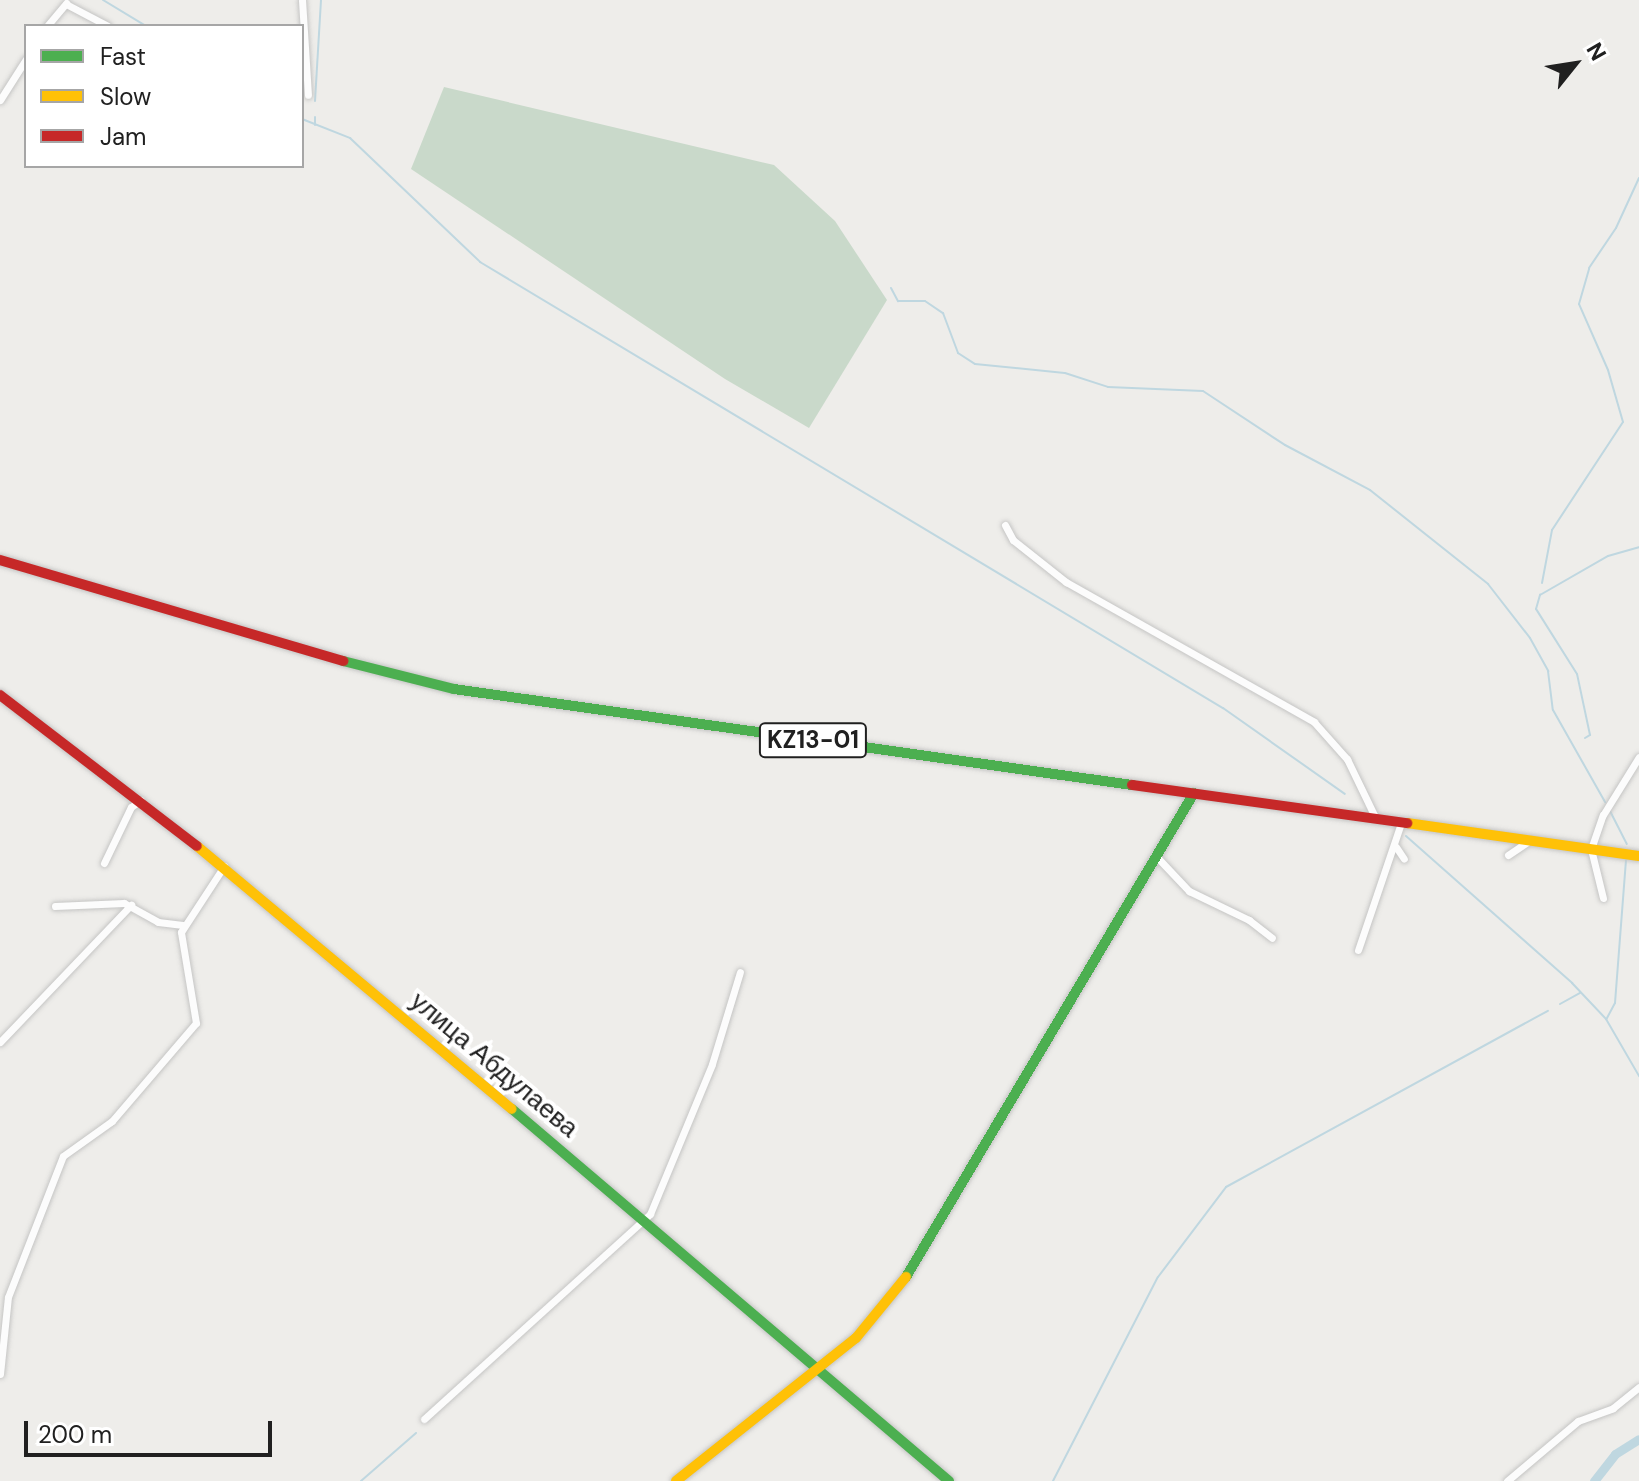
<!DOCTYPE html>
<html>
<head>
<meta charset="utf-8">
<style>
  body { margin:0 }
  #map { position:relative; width:1639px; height:1481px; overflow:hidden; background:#eeedea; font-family:"DM Sans",sans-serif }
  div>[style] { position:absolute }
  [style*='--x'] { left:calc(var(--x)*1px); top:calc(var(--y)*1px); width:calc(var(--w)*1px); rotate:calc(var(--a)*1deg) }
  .cemetery>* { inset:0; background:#c9d9ca }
  .stream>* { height:2px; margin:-1px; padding:0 1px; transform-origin:1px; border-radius:1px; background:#bfd7e0 }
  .canal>* { height:9px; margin:-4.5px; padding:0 4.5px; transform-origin:4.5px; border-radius:4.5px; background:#bfd7e0 }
  .roads { filter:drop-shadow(0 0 2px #c5c5c4) drop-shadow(0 0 2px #c5c5c4) }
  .street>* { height:7px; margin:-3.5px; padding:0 3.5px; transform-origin:3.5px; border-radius:3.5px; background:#fcfcfc }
  .fast>* { height:10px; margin:-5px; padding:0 5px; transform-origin:5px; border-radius:5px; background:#4caf50 }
  .slow>* { height:10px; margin:-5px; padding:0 5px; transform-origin:5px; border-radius:5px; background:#ffc107 }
  .jam>* { height:10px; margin:-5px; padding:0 5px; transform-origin:5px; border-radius:5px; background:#c62828 }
  span { translate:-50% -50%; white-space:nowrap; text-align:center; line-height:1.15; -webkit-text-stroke:8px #fff; paint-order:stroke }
  .shield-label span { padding:2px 6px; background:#fff; border:2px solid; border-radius:6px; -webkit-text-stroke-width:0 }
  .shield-label { font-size:24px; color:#202020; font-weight:700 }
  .street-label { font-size:26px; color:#202020 }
  .legend { position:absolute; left:24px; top:24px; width:280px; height:144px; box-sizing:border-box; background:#fff; border:2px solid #a6a6a6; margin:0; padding:10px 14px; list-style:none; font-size:24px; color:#202020 }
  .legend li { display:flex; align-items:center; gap:16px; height:40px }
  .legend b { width:40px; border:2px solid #a6a6a6 }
  .north { position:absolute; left:1535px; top:24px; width:80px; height:80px; -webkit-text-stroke:6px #fff; paint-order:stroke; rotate:60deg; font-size:22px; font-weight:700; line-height:32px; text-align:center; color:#202020 }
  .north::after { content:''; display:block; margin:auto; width:28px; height:36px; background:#202020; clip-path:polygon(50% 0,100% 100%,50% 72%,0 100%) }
  .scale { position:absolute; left:24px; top:1421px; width:248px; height:36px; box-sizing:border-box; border:4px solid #202020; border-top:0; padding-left:10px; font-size:24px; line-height:28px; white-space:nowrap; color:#202020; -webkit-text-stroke:6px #fff; paint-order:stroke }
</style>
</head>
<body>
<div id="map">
  <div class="cemetery">
    <div style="clip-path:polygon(444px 87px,774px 165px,835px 221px,887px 300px,809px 428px,725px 379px,411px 169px)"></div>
  </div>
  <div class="stream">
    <div style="--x:103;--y:0;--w:50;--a:31.2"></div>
    <div style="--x:315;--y:101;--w:101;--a:-86.6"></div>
    <div style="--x:302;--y:119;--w:52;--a:21.6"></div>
    <div style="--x:350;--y:138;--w:180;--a:43.6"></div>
    <div style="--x:480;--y:262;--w:867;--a:30.98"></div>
    <div style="--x:1223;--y:708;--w:149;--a:35.2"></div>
    <div style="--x:315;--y:125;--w:8;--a:-90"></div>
    <div style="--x:891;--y:288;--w:15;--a:62"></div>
    <div style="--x:898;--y:301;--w:27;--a:0"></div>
    <div style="--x:925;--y:301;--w:22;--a:34"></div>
    <div style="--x:943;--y:313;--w:43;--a:69.4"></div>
    <div style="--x:958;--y:353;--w:20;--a:33"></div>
    <div style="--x:975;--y:364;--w:90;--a:5.7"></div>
    <div style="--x:1065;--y:373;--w:45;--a:18"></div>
    <div style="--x:1108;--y:387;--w:95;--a:2.4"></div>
    <div style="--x:1203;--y:391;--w:98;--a:33.4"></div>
    <div style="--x:1285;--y:445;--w:96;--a:27.9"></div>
    <div style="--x:1370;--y:490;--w:151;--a:38.5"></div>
    <div style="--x:1488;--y:584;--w:68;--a:52.1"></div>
    <div style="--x:1530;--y:638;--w:38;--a:61"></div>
    <div style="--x:1548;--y:671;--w:39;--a:83"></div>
    <div style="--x:1553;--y:710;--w:106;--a:60.5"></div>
    <div style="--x:1542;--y:583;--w:54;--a:-79.3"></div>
    <div style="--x:1552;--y:530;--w:129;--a:-56.7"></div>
    <div style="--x:1623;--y:422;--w:54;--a:-106.1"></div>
    <div style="--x:1608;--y:370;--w:72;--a:-113.7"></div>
    <div style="--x:1579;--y:304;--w:37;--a:-74"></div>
    <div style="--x:1589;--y:268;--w:48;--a:-56"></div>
    <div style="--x:1616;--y:228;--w:55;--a:-65.3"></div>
    <div style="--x:1585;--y:738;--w:6;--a:-31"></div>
    <div style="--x:1590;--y:735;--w:62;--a:-102"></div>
    <div style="--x:1577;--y:674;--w:77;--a:-122.2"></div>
    <div style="--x:1536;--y:609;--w:15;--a:-74"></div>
    <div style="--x:1540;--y:595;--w:78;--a:-29.8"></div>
    <div style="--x:1608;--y:556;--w:32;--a:-16"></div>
    <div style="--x:1610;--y:811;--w:37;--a:63"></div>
    <div style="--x:1406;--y:836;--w:222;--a:41.5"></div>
    <div style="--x:1572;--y:983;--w:50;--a:46.6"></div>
    <div style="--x:1606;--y:1019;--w:66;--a:59.9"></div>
    <div style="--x:1560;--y:1004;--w:23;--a:-29"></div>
    <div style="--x:1607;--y:1018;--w:17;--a:-62"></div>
    <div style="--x:1615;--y:1003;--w:143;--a:-85.6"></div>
    <div style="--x:361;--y:1481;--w:73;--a:-41.1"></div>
    <div style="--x:1053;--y:1481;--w:229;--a:-62.8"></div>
    <div style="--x:1158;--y:1277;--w:113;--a:-52.9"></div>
    <div style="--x:1226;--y:1187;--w:367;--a:-28.7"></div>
  </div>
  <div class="canal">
    <div style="--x:1594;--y:1481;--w:34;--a:-52"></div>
    <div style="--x:1615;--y:1454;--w:28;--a:-32"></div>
  </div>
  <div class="roads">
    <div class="street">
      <div style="--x:302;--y:0;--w:95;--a:86.4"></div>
      <div style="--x:66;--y:4;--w:47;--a:27.6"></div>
      <div style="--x:47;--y:26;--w:30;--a:-50"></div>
      <div style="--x:0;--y:100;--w:49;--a:-57.6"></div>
      <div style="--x:1005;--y:525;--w:17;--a:62"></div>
      <div style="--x:1013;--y:540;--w:68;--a:38.4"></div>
      <div style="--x:1066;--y:582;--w:285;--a:29.4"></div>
      <div style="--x:1314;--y:722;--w:50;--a:48.3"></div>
      <div style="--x:1347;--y:759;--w:64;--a:64.2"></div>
      <div style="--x:1396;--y:847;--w:14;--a:56"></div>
      <div style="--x:1155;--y:855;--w:50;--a:46.6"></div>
      <div style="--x:1189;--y:891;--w:67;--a:25.8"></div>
      <div style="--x:1249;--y:920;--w:29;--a:38"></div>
      <div style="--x:1508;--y:855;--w:25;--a:-34"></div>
      <div style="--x:104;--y:863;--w:62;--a:-64.3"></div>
      <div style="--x:131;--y:807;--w:12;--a:-35"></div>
      <div style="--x:1603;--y:898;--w:50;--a:-103.8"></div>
      <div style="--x:1591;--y:849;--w:36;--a:-71"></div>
      <div style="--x:1603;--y:815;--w:68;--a:-58.2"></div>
      <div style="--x:55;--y:906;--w:69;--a:-2.5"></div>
      <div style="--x:124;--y:903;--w:39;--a:29"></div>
      <div style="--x:158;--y:922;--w:25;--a:7"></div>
      <div style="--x:1358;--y:950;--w:134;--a:-71.3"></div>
      <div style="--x:0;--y:1042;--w:190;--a:-46.3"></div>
      <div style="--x:0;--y:1374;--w:77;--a:-84.1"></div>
      <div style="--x:8;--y:1297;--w:151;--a:-68.7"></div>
      <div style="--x:63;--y:1156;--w:60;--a:-35.5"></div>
      <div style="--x:112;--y:1121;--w:129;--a:-49.4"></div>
      <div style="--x:196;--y:1023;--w:92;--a:-99.4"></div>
      <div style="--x:181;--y:932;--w:79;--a:-56.9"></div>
      <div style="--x:424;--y:1419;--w:305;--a:-42.2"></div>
      <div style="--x:650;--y:1214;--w:162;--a:-67.5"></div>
      <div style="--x:712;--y:1064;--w:96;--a:-73.1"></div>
      <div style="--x:1507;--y:1481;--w:93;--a:-40.2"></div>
      <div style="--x:1578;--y:1421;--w:37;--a:-20"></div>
      <div style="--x:1613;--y:1408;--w:33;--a:-39"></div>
    </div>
    <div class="fast">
      <div style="--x:343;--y:661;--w:114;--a:14.2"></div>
      <div style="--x:454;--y:689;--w:685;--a:8.06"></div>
      <div style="--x:512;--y:1109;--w:574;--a:40.41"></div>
      <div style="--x:906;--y:1277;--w:563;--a:-59.25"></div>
    </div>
    <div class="slow">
      <div style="--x:1407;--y:823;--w:234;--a:8.1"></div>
      <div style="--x:197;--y:846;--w:410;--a:39.9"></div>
      <div style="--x:676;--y:1481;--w:230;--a:-38.5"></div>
      <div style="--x:856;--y:1338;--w:79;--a:-50.7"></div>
    </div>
    <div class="jam">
      <div style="--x:0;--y:560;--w:358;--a:16.4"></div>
      <div style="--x:0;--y:695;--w:248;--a:37.5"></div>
      <div style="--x:1132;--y:785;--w:278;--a:7.9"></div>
    </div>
  </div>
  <div class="shield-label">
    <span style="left:813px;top:740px">KZ13-01</span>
  </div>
  <div class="street-label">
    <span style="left:494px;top:1065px;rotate:40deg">улица Абдулаева</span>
  </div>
  <ul class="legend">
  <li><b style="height:10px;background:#4caf50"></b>Fast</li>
  <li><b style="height:10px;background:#ffc107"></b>Slow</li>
  <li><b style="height:10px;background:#c62828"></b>Jam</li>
  </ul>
  <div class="north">N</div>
  <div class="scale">200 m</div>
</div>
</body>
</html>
